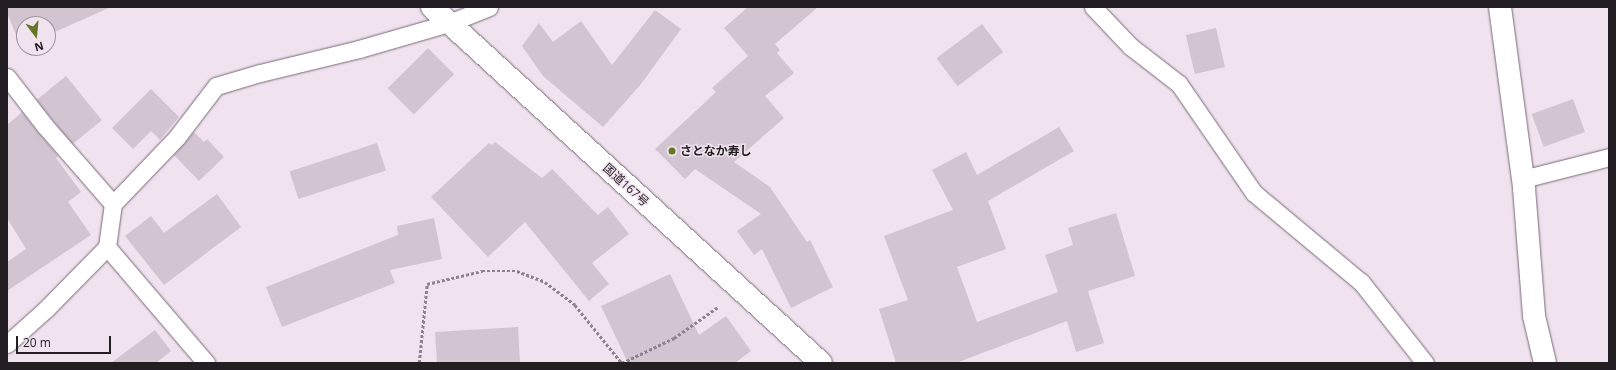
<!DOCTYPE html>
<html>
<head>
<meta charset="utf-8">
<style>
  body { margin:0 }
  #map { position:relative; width:1616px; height:370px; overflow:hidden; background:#f1e2ef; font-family:"Open Sans","Noto Sans JP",sans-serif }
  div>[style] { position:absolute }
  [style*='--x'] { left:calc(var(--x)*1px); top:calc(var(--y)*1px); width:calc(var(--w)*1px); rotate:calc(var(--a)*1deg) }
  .building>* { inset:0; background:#d2c4d0; transform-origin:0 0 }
  .path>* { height:2.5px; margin-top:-1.25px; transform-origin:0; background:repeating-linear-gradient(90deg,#8d838c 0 3px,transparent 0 5px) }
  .roads { filter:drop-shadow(0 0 1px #776b76) drop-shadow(0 0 1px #776b76) }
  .lane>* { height:17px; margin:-8.5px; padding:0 8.5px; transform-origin:8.5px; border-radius:8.5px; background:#fff }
  .street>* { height:22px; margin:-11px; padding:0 11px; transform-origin:11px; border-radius:11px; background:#fff }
  .secondary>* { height:22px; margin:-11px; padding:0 11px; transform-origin:11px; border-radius:11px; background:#fff }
  .dots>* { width:11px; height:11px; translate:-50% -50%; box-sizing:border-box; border:2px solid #f1e2ef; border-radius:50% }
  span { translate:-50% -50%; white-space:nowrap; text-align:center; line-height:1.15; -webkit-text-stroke:3px #f1e2ef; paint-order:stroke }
  .poi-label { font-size:12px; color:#231e22; font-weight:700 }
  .left { translate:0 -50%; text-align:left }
  .street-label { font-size:12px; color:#231e22 }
  .frame { position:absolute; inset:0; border:8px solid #231e22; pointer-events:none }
  .north { position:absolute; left:16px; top:16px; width:40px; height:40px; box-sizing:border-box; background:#f1e2ef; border:1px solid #9f949d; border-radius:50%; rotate:164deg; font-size:11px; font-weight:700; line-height:16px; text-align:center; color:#231e22 }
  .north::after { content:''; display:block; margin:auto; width:14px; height:18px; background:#667623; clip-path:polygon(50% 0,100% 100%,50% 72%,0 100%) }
  .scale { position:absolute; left:16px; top:336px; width:95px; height:18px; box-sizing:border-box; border:2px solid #231e22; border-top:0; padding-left:5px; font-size:12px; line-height:14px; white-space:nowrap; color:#231e22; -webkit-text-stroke:3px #f1e2ef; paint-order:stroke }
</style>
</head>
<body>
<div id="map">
  <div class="building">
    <div style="clip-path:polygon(7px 7px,111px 7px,48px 35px,48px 24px,24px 24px,24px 46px,21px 47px,7px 13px)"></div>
    <div style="clip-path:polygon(748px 7px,818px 7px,775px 44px,780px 50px,777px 53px,794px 73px,765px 96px,784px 118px,734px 162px,770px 187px,807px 242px,810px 240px,833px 287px,791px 308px,762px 249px,754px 255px,737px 231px,761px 214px,695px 169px,685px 179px,655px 149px,716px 92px,712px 88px,748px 56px,724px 28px)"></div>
    <div style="clip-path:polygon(655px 10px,681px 29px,641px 84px,603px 127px,543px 76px,522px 46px,539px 23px,553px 42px,581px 21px,612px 65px)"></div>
    <div style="left:982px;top:24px;width:35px;height:57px;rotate:53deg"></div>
    <div style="left:1216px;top:28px;width:40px;height:31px;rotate:77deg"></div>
    <div style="left:428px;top:48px;width:37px;height:57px;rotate:45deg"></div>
    <div style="left:66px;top:76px;width:57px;height:38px;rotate:51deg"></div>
    <div style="clip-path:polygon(151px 89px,179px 117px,160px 140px,151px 131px,133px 149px,112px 128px)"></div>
    <div style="left:1573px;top:99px;width:35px;height:44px;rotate:70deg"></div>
    <div style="clip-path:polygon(22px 112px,58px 156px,56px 158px,81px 192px,68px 202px,91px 235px,7px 291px,7px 262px,26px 249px,7px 218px,7px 125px)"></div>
    <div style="clip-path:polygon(1059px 127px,1074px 151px,988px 201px,1006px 249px,957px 267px,977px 322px,1058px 292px,1045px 255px,1073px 245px,1068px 228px,1116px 213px,1135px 276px,1088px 291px,1104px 343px,1076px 352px,1067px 321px,956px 363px,896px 363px,879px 309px,908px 300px,884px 236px,953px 210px,932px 170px,966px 152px,977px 175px)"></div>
    <div style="clip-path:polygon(194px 132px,204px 142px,207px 139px,224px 157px,199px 181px,174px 155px)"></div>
    <div style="clip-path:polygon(495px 142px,542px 178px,552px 169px,598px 215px,608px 207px,629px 234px,592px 263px,609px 284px,589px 301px,525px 222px,488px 257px,431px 197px,489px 143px,492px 145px)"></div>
    <div style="left:377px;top:143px;width:29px;height:92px;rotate:72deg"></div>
    <div style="clip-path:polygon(217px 194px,241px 227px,164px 285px,125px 236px,151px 216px,164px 233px)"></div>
    <div style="clip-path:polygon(434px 218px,442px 259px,390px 270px,395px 283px,282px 327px,266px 287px,398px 235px,397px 226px)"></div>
    <div style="clip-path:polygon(670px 274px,699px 335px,726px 316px,751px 351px,735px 363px,628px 363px,601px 306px)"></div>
    <div style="clip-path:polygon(518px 327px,520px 363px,437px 363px,435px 332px)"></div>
    <div style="clip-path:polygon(155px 330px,171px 351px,156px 363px,111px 363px)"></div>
  </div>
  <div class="path">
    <div style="--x:419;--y:363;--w:79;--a:-84.2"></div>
    <div style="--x:427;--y:284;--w:57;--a:-13.3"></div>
    <div style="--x:482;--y:271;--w:35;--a:0"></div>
    <div style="--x:517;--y:271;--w:30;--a:21"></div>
    <div style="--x:545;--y:282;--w:38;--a:37"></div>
    <div style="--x:575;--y:305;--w:75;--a:51"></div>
    <div style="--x:622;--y:363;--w:58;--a:-25.7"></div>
    <div style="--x:674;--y:338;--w:54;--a:-35.2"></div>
  </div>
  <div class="roads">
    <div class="lane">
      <div style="--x:1093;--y:7;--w:54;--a:46.5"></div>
      <div style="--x:1130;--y:46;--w:62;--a:37.8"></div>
      <div style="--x:1179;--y:84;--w:132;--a:55.5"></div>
      <div style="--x:1254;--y:193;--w:139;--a:39.8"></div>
      <div style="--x:1361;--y:282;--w:103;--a:51.7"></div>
      <div style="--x:7;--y:77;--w:62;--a:52.2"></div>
      <div style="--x:45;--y:126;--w:103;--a:48.9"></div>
      <div style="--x:1523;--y:179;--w:89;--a:-14.3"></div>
      <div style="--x:107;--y:247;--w:153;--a:49.5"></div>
      <div style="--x:7;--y:344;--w:52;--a:-41.9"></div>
      <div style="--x:46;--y:309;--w:87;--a:-45.5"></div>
      <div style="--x:107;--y:247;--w:43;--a:-82.1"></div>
      <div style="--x:113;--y:204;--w:93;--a:-46.3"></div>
      <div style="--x:177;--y:137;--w:64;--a:-52.6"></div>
      <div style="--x:216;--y:86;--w:46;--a:-16.5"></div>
      <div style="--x:260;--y:73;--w:102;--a:-13.6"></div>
      <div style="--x:359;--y:49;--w:94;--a:-16.1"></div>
      <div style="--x:449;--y:23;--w:43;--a:-21.8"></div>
    </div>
    <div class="street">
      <div style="--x:1500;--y:7;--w:183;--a:82.4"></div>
      <div style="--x:1524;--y:188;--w:128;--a:85.5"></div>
      <div style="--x:1534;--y:316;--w:48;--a:76.8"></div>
    </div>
    <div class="secondary">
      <div style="--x:432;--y:7;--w:527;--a:42.46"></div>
    </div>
  </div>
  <div class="dots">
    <div style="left:672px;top:151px;background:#667623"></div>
  </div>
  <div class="poi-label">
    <span class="left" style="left:680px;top:151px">さとなか寿し</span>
  </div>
  <div class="street-label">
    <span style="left:626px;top:185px;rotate:42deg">国道167号</span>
  </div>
  <div class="frame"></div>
  <div class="north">N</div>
  <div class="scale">20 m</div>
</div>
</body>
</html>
